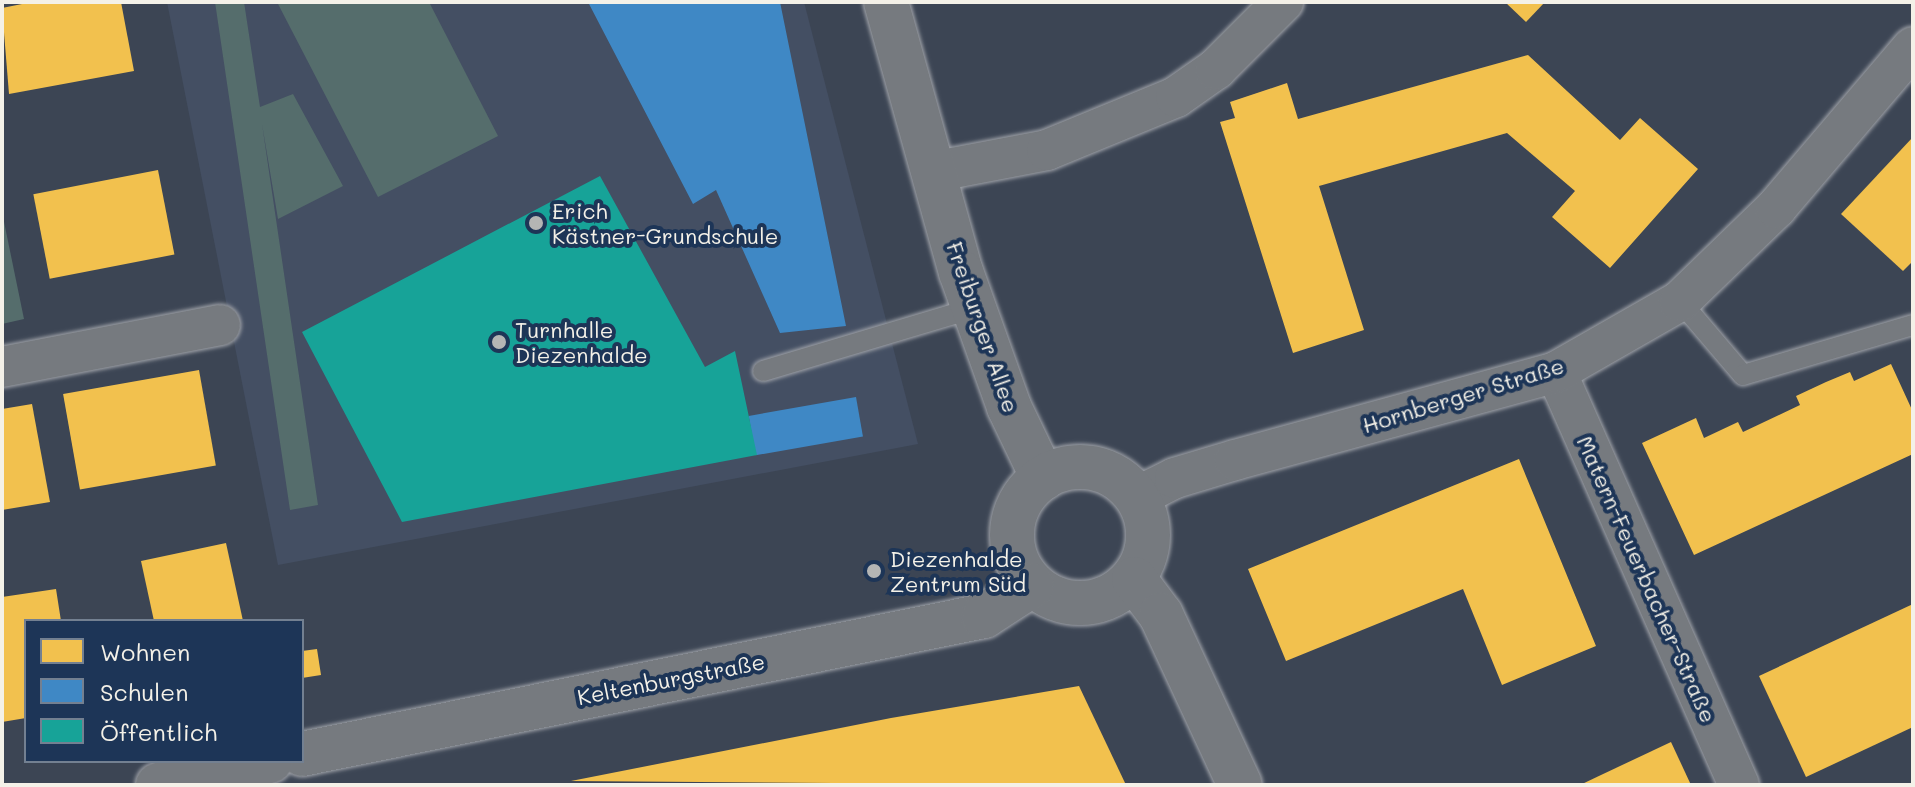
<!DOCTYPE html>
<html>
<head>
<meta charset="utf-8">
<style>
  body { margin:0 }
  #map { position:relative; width:1915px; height:787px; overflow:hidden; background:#3c4554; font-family:Mali,sans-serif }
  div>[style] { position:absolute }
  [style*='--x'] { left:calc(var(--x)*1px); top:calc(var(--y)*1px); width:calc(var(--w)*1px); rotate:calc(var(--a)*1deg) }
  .built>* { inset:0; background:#444f63 }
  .green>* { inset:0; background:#556d6c }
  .homes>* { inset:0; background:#f2c14e; transform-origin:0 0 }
  .schools>* { inset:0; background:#3f88c5; transform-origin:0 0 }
  .public>* { inset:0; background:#17a398 }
  .roads { filter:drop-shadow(0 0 2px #9fa2a8) drop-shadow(0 0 2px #9fa2a8) }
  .service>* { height:20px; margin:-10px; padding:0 10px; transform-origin:10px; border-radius:10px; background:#767a7f }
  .minor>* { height:40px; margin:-20px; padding:0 20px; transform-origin:20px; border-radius:20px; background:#767a7f }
  .tertiary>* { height:44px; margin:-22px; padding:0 22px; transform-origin:22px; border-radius:22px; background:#767a7f }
  .tertiary>.ring { margin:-22px; padding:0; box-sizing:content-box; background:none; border:44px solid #767a7f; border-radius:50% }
  .dots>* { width:22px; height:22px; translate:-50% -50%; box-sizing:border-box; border:4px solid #1d3557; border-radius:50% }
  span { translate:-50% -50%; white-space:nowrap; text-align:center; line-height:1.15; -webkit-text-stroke:8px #1d3557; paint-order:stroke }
  .poi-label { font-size:22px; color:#f4f1e8 }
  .left { translate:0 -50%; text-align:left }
  .street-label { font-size:22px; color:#f4f1e8 }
  .frame { position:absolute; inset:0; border:4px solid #f4f1e8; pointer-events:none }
  .legend { position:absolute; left:24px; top:619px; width:280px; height:144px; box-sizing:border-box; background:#1d3557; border:2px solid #738091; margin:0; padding:10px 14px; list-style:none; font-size:24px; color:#f4f1e8 }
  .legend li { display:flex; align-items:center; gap:16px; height:40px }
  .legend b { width:40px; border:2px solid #738091 }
</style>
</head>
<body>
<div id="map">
  <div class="built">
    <div style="clip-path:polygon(167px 2px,804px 2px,918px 444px,278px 565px)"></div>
  </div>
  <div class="green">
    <div style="clip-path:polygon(215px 2px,244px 2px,260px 107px,293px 94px,343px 186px,278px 219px,262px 124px,318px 505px,290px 510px)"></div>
    <div style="clip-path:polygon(277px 2px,429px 2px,498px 136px,378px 197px)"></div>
    <div style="clip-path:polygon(2px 212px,24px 319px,2px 324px)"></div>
  </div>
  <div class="homes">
    <div style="clip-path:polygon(32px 2px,121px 2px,134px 71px,9px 94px,2px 8px)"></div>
    <div style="clip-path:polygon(1505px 2px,1545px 2px,1526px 22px)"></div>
    <div style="clip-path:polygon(1528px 55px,1620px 140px,1640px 118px,1698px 169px,1610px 268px,1552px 217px,1575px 191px,1507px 133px,1319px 186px,1364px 330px,1293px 353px,1220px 122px,1235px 118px,1230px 102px,1287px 83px,1298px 119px)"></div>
    <div style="clip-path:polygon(1913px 137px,1913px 261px,1903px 271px,1841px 214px)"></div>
    <div style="left:158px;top:170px;width:86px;height:127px;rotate:79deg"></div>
    <div style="clip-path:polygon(1891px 364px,1913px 412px,1913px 454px,1694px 555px,1642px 443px,1696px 418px,1704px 438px,1738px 422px,1743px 432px,1800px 405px,1796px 396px,1826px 382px,1850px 372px,1854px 381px)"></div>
    <div style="left:199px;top:370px;width:97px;height:138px;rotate:80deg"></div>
    <div style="clip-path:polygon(32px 404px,50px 502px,2px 510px,2px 409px)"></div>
    <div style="clip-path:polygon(1519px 459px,1596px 646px,1502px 685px,1463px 589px,1286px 661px,1248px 569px)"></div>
    <div style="clip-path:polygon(226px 543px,243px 621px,154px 621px,141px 561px)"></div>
    <div style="clip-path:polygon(56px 589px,61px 621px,26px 621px,26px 718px,2px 722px,2px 597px)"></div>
    <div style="clip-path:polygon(1913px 604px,1913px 727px,1806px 777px,1759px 676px)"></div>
    <div style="clip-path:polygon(317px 649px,321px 675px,302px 678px,302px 651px)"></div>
    <div style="clip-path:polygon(1079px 686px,1126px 785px,571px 781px,891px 718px)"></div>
    <div style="clip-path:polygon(1671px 742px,1691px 785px,1580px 785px,1601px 775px)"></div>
  </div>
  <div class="schools">
    <div style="clip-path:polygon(588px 2px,780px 2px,846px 326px,780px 333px,716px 190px,693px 204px)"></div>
    <div style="left:856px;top:397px;width:40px;height:109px;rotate:80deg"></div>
  </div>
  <div class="public">
    <div style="clip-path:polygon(600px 176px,705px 367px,735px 351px,757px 455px,402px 522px,302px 332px)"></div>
  </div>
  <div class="roads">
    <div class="service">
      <div style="--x:1680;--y:301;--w:97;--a:49.6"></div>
      <div style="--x:1743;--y:375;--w:177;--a:-16.4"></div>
      <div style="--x:763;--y:371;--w:220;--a:-16.6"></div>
    </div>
    <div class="minor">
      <div style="--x:932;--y:172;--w:117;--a:-10.8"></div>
      <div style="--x:1047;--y:150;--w:139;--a:-22.3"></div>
      <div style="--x:1176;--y:97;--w:49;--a:-35"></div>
      <div style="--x:1216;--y:69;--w:95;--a:-45"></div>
      <div style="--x:2;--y:367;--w:222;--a:-10.9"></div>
      <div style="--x:1556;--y:372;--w:452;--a:66.1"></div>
      <div style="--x:1137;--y:497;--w:42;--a:-26.6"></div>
      <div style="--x:1175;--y:478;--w:63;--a:-16.7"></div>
      <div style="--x:1235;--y:460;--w:333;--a:-15.3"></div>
      <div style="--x:1556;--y:372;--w:143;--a:-29.8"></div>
      <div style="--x:1680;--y:301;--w:134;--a:-44.1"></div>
      <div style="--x:1776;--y:208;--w:211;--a:-49.6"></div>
    </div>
    <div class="tertiary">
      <div style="--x:886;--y:2;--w:280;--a:74.5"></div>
      <div style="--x:961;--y:272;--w:143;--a:70.4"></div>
      <div style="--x:1009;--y:407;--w:79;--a:64.4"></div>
      <div class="ring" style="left:1012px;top:467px;width:92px;height:92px"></div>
      <div style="--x:1134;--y:579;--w:45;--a:53.1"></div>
      <div style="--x:1161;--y:615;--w:187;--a:65.1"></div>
      <div style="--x:302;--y:754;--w:696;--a:-11.44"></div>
      <div style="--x:984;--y:616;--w:57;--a:-32.9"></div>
      <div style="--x:158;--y:785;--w:115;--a:-12.1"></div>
    </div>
  </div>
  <div class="dots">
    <div style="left:536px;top:223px;background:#b4b5b4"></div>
    <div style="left:499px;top:342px;background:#b4b5b4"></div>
    <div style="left:874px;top:571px;background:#b4b5b4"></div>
  </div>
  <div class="poi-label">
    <span class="left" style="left:552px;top:223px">Erich<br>Kästner-Grundschule</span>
    <span class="left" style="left:515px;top:342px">Turnhalle<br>Diezenhalde</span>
    <span class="left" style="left:890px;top:571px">Diezenhalde<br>Zentrum Süd</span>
  </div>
  <div class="street-label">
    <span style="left:983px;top:327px;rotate:71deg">Freiburger Allee</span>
    <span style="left:1463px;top:395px;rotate:-17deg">Hornberger Straße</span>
    <span style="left:1647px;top:579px;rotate:66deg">Matern-Feuerbacher-Straße</span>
    <span style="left:671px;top:679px;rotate:-11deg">Keltenburgstraße</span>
  </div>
  <div class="frame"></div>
  <ul class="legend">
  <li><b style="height:22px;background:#f2c14e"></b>Wohnen</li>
  <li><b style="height:22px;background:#3f88c5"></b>Schulen</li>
  <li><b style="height:22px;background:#17a398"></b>Öffentlich</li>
  </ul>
</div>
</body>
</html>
